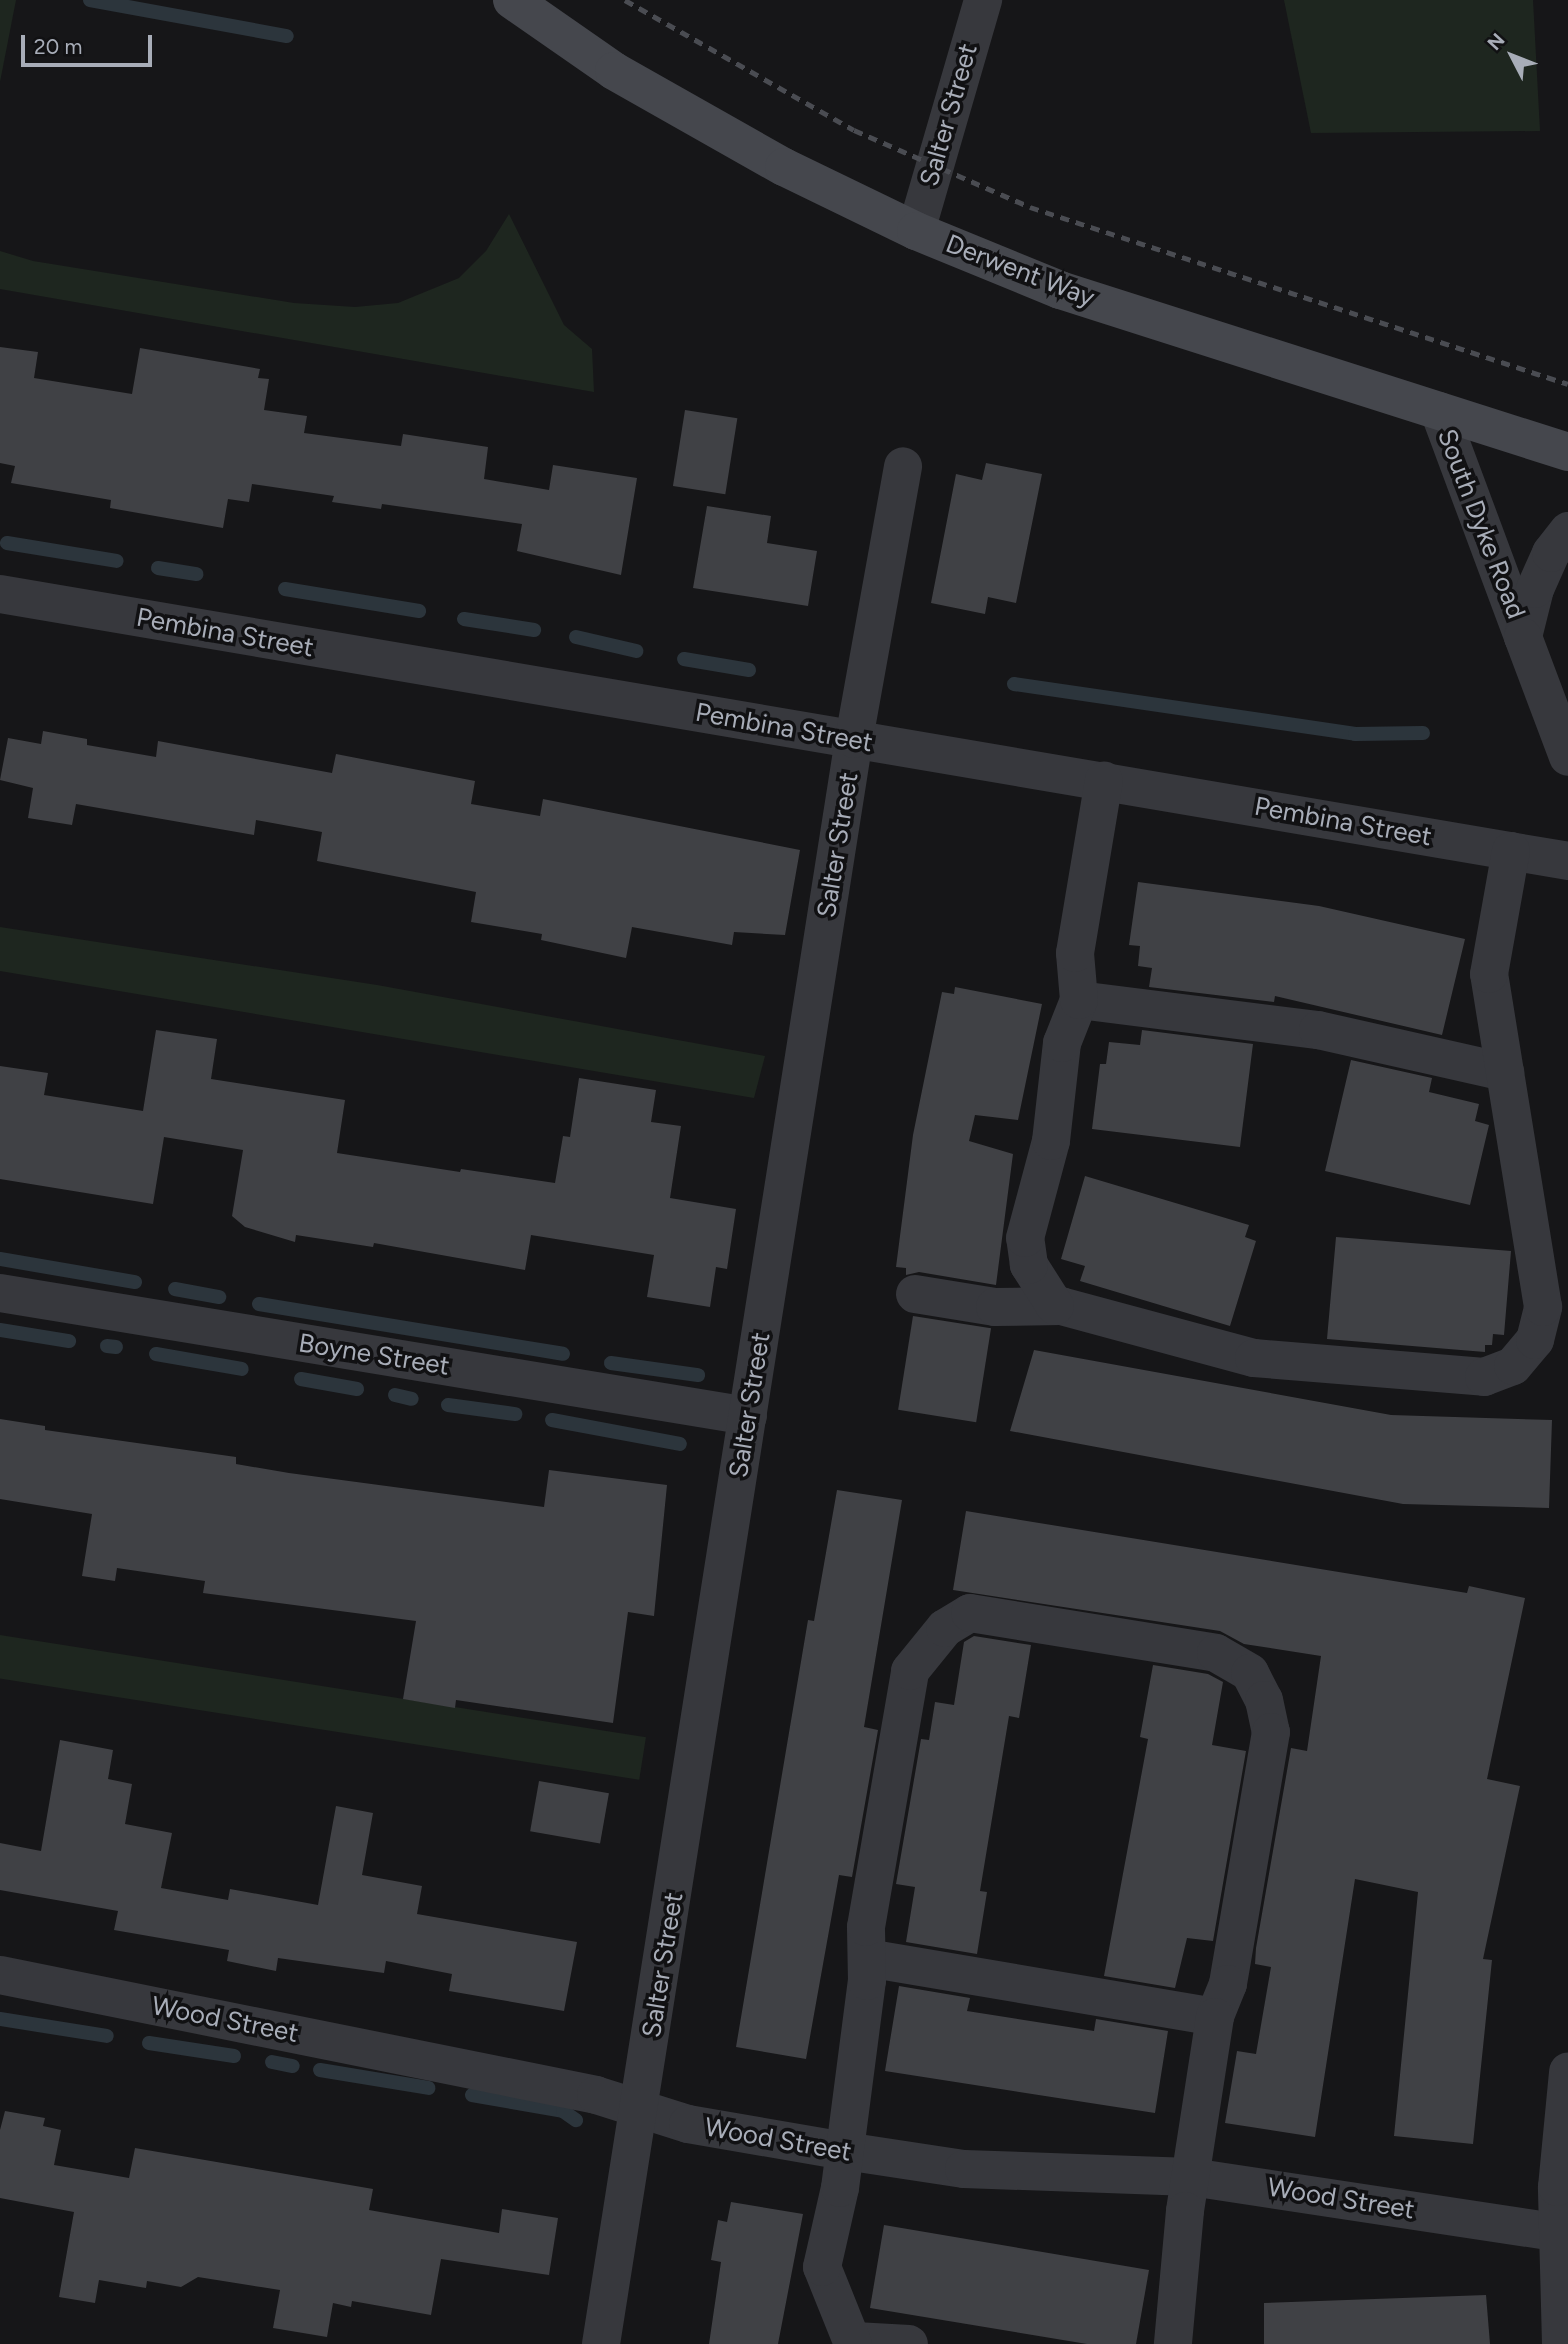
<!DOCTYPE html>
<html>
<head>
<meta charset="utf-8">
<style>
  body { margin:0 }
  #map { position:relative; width:1568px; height:2344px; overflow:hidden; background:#161618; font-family:Figtree,sans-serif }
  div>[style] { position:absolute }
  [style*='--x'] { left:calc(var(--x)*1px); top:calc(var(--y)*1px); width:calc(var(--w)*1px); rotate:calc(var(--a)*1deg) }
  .green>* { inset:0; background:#1e261f; transform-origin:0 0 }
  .stream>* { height:14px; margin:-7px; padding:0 7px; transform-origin:7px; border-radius:7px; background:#2c353c }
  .building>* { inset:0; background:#404145; transform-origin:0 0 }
  .street>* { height:38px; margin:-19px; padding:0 19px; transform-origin:19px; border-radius:19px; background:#37383d }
  .secondary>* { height:38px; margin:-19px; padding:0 19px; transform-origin:19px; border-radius:19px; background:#45474d }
  .rail>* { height:5px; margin-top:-2.5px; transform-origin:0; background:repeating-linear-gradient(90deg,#4a4c52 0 9px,transparent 0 16px) }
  span { translate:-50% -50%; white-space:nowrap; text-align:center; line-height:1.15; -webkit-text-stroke:7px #111113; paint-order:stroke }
  .street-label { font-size:26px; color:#a8adb8 }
  .north { position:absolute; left:1477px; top:21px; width:70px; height:70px; -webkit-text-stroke:5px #111113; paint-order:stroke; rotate:312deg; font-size:19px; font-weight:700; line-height:28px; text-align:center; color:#a8adb8 }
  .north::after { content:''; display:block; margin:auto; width:24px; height:32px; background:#a8adb8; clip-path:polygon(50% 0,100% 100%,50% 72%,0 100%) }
  .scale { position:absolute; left:21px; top:35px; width:131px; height:32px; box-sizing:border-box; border:4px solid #a8adb8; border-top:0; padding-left:9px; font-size:21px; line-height:24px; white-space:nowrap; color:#a8adb8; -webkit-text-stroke:5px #111113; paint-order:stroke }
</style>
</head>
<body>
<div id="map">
  <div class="green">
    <div style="clip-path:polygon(0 0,16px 0,0 82px)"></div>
    <div style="clip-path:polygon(1284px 0,1533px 0,1540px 131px,1311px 133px)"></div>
    <div style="clip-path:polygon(509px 214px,564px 325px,592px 349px,594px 392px,0 289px,0 251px,33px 261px,294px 303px,355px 307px,398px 303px,459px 278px,486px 251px)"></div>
    <div style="clip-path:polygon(0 927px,377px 985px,765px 1056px,754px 1098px,0 971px)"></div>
    <div style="left:0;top:1635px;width:654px;height:43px;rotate:9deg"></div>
  </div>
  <div class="stream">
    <div style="--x:90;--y:0;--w:200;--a:10.4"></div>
    <div style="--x:7;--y:543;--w:111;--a:9.3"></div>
    <div style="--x:158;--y:568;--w:39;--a:9"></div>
    <div style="--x:285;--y:589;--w:136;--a:9.3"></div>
    <div style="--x:464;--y:619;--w:71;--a:8.9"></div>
    <div style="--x:576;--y:637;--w:62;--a:13.1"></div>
    <div style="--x:684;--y:659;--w:66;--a:9.6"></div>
    <div style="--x:1014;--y:684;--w:345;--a:8.3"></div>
    <div style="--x:1355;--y:734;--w:68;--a:-0.8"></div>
    <div style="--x:0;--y:1259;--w:137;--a:9.7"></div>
    <div style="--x:175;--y:1289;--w:45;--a:10.3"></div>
    <div style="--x:259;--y:1304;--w:308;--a:9.3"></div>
    <div style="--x:0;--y:1330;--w:70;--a:9.1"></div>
    <div style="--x:107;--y:1346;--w:9;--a:6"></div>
    <div style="--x:156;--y:1354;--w:87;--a:9.9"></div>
    <div style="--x:611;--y:1363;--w:88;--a:7.9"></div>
    <div style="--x:301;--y:1379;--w:57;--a:10.1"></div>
    <div style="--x:395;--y:1395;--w:17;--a:13"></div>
    <div style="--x:448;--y:1405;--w:68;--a:7.7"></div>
    <div style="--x:552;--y:1420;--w:130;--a:10.6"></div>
    <div style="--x:0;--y:2019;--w:108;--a:9"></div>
    <div style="--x:149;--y:2043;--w:86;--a:8.7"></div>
    <div style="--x:272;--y:2062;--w:21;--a:11"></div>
    <div style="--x:320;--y:2070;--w:110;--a:9.4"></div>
    <div style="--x:472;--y:2095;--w:92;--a:10"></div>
    <div style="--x:563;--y:2111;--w:16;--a:35"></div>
  </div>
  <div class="building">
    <div style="clip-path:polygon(0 347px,38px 352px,34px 378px,132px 394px,140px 348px,260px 369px,258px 378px,269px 379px,264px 410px,307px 416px,304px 433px,401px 446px,403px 434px,488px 447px,484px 479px,549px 490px,553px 465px,637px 478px,621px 575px,517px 551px,522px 524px,382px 504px,381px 509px,332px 502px,334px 496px,252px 484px,249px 502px,228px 499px,223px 528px,110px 508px,111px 500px,11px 483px,15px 466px,0 463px)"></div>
    <div style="left:685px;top:410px;width:53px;height:77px;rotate:9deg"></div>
    <div style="clip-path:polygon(986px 463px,1042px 474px,1016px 603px,988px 597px,985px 614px,931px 603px,956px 474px,982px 480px)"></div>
    <div style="clip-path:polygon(707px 506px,771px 516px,767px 543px,817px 551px,808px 606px,693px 588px)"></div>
    <div style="clip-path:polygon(43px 731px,87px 739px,87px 745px,156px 757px,158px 741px,332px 773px,336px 754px,475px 781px,471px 804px,540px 816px,543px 799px,800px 850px,785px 935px,734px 932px,732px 945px,632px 927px,626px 958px,541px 940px,542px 934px,471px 922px,476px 892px,317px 861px,322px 832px,256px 820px,254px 835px,76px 804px,72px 825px,28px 818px,33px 788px,0 780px,8px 738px,41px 744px)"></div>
    <div style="clip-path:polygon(1138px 882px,1319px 906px,1465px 939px,1442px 1035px,1275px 996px,1274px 1002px,1149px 987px,1152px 968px,1138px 966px,1140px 946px,1129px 945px)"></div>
    <div style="clip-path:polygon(955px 987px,1042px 1004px,1018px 1120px,975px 1115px,969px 1141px,1013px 1154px,996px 1285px,919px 1272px,906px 1275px,906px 1268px,896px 1267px,913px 1135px,942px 992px,954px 994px)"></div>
    <div style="clip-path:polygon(156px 1030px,217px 1039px,211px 1079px,345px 1100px,337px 1153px,460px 1172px,461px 1169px,555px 1183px,563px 1136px,570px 1137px,579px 1078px,656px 1090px,651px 1122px,681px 1126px,670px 1198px,736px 1209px,727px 1269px,716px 1267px,710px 1307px,647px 1297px,654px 1255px,531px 1235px,525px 1270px,374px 1243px,373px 1247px,296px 1235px,295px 1242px,245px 1227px,232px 1216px,243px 1150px,164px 1137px,153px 1204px,0 1179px,0 1066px,48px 1073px,44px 1095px,143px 1111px)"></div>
    <div style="clip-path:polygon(1142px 1030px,1253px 1044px,1240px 1147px,1092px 1129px,1100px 1064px,1106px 1064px,1109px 1042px,1140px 1045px)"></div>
    <div style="clip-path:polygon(1351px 1060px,1432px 1078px,1429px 1092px,1479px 1104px,1475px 1121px,1489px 1125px,1470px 1205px,1325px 1171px)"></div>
    <div style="clip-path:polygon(1085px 1176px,1249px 1225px,1245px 1237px,1256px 1241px,1230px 1326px,1080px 1281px,1085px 1266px,1061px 1259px)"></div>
    <div style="clip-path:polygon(1336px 1237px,1511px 1251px,1504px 1335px,1493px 1334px,1492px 1345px,1485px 1345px,1485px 1352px,1327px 1339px)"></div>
    <div style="left:913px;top:1316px;width:79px;height:95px;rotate:9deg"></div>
    <div style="clip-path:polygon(1034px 1350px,1391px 1415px,1552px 1420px,1549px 1508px,1403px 1504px,1010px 1431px)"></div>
    <div style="clip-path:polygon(0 1419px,45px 1426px,45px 1430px,236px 1457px,236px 1464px,289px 1473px,544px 1507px,549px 1470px,667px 1485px,654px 1616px,628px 1612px,613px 1723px,456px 1700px,455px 1708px,403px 1699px,416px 1621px,203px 1593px,205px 1581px,117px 1568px,115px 1581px,82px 1576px,92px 1514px,0 1499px)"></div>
    <div style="clip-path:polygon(837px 1490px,902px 1500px,864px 1727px,878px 1730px,852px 1877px,839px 1875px,806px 2059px,736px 2047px,808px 1620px,814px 1621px)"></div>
    <div style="clip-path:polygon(966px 1511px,1467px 1593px,1469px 1586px,1525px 1598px,1487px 1779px,1520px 1786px,1483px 1959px,1492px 1960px,1473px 2144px,1394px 2136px,1418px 1892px,1355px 1879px,1315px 2137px,1225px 2123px,1237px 2051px,1256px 2054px,1271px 1967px,1255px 1964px,1256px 1948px,1291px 1748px,1307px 1751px,1321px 1656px,1244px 1644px,1220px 1631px,953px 1590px)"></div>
    <div style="clip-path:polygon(974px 1636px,1031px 1645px,1019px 1718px,1009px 1716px,980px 1891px,987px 1892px,977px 1954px,906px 1942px,915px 1887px,896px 1884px,921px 1739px,929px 1740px,935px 1702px,954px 1705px,964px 1642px)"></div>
    <div style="clip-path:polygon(1153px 1665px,1208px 1674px,1223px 1682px,1212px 1745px,1246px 1751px,1213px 1941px,1187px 1938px,1175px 1988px,1104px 1976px,1148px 1739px,1140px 1737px)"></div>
    <div style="clip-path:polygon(60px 1740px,113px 1750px,108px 1779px,132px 1784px,125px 1824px,172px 1833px,161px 1888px,228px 1900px,230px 1889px,318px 1905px,336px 1806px,373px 1813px,362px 1875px,422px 1886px,417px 1914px,577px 1942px,564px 2011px,449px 1991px,452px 1974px,386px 1961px,384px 1973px,278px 1958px,276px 1971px,227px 1961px,229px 1950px,114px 1930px,118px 1911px,0 1890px,0 1843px,41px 1851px)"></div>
    <div style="left:539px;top:1781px;width:71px;height:51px;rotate:10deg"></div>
    <div style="clip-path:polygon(899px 1986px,970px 1998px,967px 2011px,1094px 2031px,1096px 2019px,1168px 2031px,1155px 2113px,885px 2071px)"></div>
    <div style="clip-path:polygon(5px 2111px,45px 2118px,43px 2126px,61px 2130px,54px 2165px,129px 2178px,135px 2148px,373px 2189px,369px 2210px,499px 2233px,502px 2209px,558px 2218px,549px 2275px,441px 2259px,431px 2315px,352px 2301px,351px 2307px,333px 2303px,327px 2337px,273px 2328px,280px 2290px,198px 2277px,181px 2287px,147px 2281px,146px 2288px,99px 2280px,95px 2303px,59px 2297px,74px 2212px,0 2198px,0 2130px)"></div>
    <div style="clip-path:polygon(731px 2202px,803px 2214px,778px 2344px,709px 2344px,721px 2262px,711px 2260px,718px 2220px,727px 2222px)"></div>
    <div style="clip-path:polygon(884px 2225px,1149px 2270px,1136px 2344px,1087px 2344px,870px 2308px)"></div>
    <div style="clip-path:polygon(1486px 2295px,1490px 2344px,1264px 2344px,1264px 2303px)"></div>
  </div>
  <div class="street">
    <div style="--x:916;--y:231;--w:241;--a:-73.8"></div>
    <div style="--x:1439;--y:411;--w:241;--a:69.6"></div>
    <div style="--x:1523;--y:637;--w:49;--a:-76"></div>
    <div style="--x:1535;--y:589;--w:39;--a:-66"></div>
    <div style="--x:1551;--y:553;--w:28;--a:-52"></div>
    <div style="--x:0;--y:594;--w:1591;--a:9.66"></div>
    <div style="--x:1523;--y:637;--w:128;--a:69.4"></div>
    <div style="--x:1079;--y:1000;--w:241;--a:7.2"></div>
    <div style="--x:1318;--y:1030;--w:192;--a:12.7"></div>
    <div style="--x:0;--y:1293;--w:758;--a:9.34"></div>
    <div style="--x:915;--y:1294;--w:81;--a:9.2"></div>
    <div style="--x:995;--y:1307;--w:66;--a:-0.9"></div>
    <div style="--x:1061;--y:1306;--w:200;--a:15.1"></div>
    <div style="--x:1254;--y:1358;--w:231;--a:4.7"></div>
    <div style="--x:1484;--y:1377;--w:31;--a:-21"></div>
    <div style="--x:1513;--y:1366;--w:34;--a:-50"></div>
    <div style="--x:1535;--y:1340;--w:34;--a:-76"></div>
    <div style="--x:1543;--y:1307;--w:337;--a:-99.2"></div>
    <div style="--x:1489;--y:974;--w:125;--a:-79.9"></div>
    <div style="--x:1055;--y:1306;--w:49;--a:-122.4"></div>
    <div style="--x:1029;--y:1265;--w:27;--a:-98"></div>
    <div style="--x:1025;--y:1238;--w:100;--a:-75"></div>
    <div style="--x:1051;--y:1141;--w:99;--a:-83.6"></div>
    <div style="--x:1062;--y:1043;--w:46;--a:-68.4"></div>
    <div style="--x:1079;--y:1000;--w:47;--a:-94.9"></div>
    <div style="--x:1075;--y:953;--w:175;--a:-80.5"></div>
    <div style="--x:867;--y:1958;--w:353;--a:9.6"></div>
    <div style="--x:0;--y:1975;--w:608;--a:11.38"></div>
    <div style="--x:596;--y:2095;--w:96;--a:17.5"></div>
    <div style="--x:688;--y:2124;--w:159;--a:9.8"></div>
    <div style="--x:845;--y:2151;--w:120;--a:8.6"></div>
    <div style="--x:964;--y:2169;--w:227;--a:2"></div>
    <div style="--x:1191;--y:2177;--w:381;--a:8.6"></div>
    <div style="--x:855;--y:2341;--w:54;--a:3.2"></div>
    <div style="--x:601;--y:2344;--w:1625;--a:-81.04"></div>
    <div style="--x:854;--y:739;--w:277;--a:-79.8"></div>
    <div style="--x:853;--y:2344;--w:83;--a:-111.9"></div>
    <div style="--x:822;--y:2267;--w:81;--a:-77.2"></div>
    <div style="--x:840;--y:2188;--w:209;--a:-82.6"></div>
    <div style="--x:867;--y:1981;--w:54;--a:-91.1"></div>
    <div style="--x:866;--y:1927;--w:260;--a:-80.2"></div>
    <div style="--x:910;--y:1671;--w:55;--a:-50.9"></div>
    <div style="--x:945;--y:1628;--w:29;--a:-31"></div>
    <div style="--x:970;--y:1613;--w:249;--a:9.2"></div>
    <div style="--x:1216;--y:1653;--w:39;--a:30"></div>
    <div style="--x:1250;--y:1673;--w:30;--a:63"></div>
    <div style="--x:1264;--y:1700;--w:33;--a:78"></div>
    <div style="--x:1271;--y:1732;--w:256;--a:99.7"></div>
    <div style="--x:1228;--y:1984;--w:35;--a:112"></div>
    <div style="--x:1215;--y:2017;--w:196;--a:98.8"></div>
    <div style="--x:1185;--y:2211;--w:134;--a:95.2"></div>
    <div style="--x:1561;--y:2344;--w:157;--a:-91.5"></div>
    <div style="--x:1557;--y:2187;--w:116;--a:-84.5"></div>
  </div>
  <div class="secondary">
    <div style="--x:512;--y:0;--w:124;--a:34.8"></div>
    <div style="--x:614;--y:71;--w:195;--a:29.5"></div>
    <div style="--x:784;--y:167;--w:147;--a:25.9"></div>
    <div style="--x:916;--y:231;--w:156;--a:22.3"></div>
    <div style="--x:1060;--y:290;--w:533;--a:17.69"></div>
  </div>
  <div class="rail">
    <div style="--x:625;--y:0;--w:263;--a:29.6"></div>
    <div style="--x:854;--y:130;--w:192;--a:23.6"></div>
    <div style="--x:1030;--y:207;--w:566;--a:18.21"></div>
  </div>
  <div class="street-label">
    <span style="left:949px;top:115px;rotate:-74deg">Salter Street</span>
    <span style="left:1020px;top:271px;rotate:21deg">Derwent Way</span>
    <span style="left:1481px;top:524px;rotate:69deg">South Dyke Road</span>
    <span style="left:225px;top:633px;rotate:10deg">Pembina Street</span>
    <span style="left:784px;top:728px;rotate:10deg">Pembina Street</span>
    <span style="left:1343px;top:822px;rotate:10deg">Pembina Street</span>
    <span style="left:838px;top:845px;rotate:-81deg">Salter Street</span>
    <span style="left:374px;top:1355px;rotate:9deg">Boyne Street</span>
    <span style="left:750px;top:1405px;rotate:-81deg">Salter Street</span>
    <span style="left:663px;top:1965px;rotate:-81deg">Salter Street</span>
    <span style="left:225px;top:2020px;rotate:11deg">Wood Street</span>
    <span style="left:778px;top:2140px;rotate:10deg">Wood Street</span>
    <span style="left:1341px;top:2199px;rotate:9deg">Wood Street</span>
  </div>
  <div class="north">N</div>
  <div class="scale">20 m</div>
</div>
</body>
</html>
